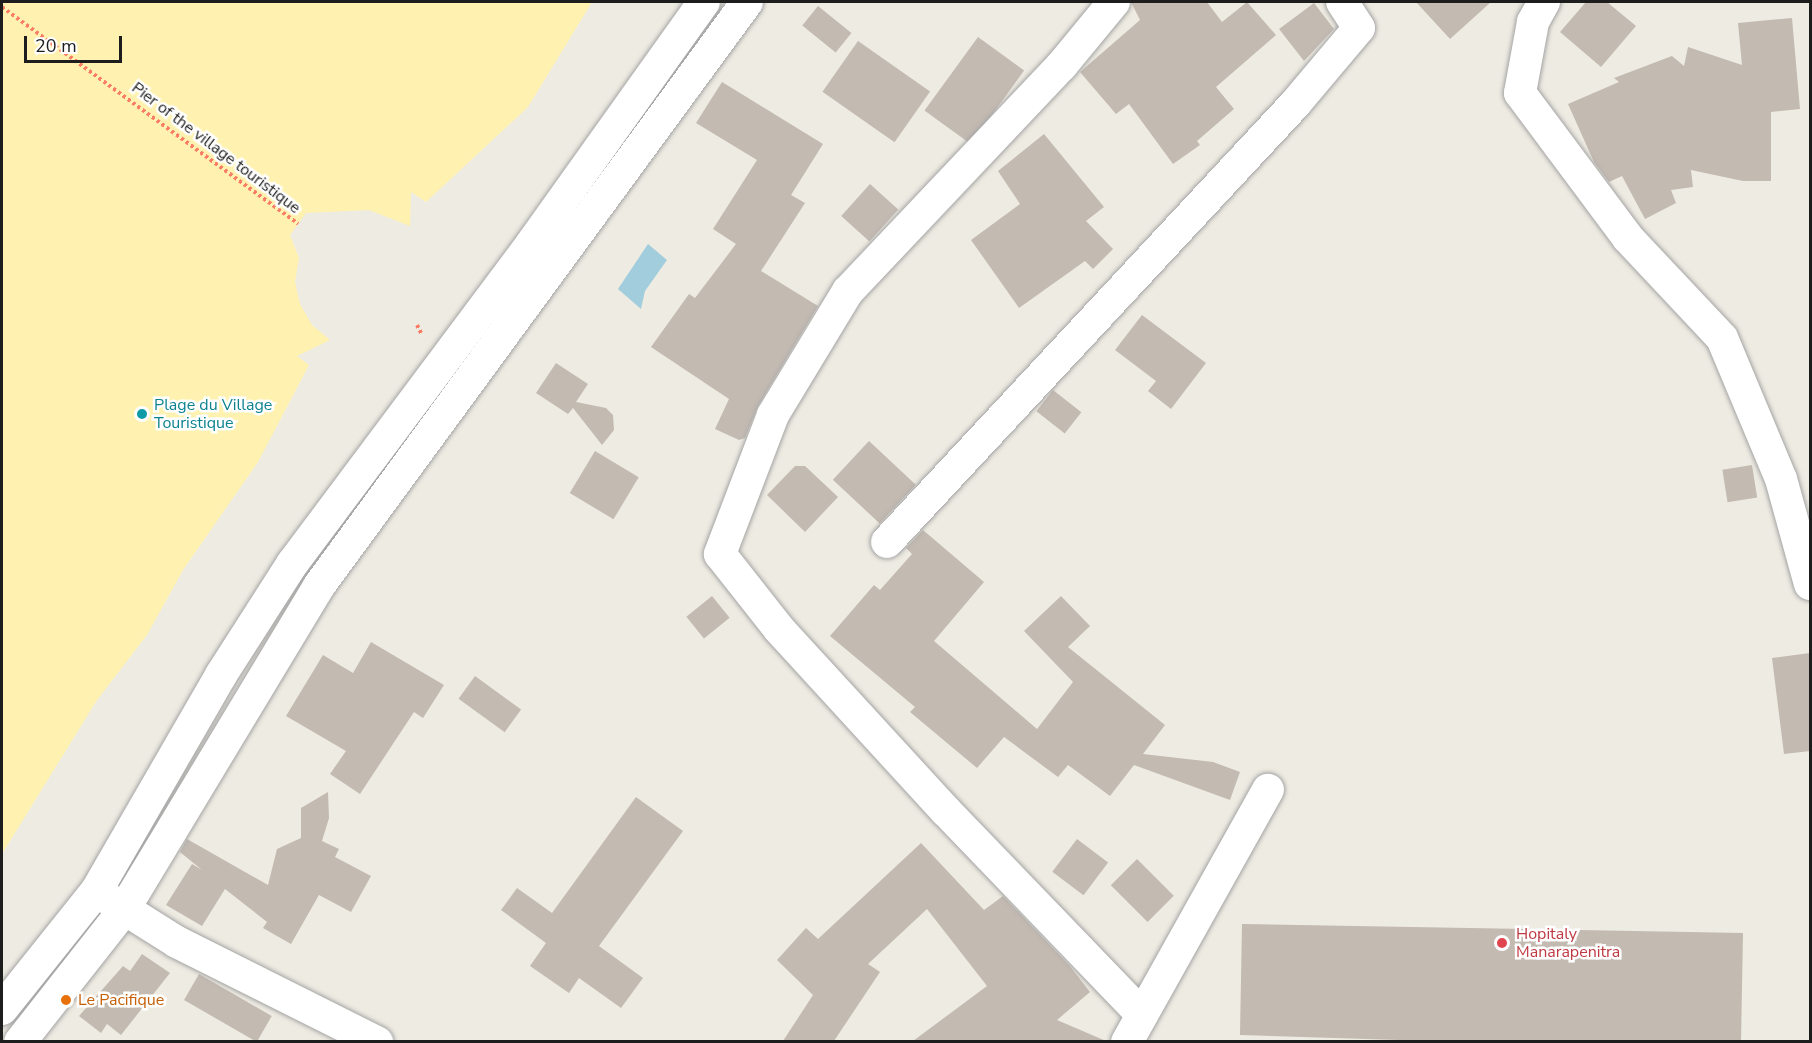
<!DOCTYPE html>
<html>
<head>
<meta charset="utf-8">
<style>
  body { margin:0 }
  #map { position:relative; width:1812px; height:1043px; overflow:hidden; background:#eeebe2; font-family:"Nunito Sans",sans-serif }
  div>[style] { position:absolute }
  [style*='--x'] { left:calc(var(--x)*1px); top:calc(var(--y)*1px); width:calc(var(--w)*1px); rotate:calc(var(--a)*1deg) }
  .sand>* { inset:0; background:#fff2b0 }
  .water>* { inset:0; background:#a2cddc }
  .building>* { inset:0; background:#c3bab2; transform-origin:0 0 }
  .path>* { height:4px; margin-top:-2px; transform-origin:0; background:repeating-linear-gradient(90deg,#fa7d67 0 3px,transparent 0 6px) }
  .roads { filter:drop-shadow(0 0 2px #a4a4a4) drop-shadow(0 0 2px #a4a4a4) }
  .minor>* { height:32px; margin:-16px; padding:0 16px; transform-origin:16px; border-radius:16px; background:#fff }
  .dots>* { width:16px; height:16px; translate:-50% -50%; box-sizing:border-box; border:3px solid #fff; border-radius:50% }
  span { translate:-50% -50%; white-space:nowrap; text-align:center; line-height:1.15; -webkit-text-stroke:5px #fff; paint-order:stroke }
  .street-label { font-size:16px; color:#1d1d1d }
  .culture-label { font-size:16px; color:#0d838f }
  .left { translate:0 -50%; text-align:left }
  .health-label { font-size:16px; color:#be3a42 }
  .food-label { font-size:16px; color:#c56008 }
  .frame { position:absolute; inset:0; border:3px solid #1d1d1d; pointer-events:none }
  .scale { position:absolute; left:24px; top:36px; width:98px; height:27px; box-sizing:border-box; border:3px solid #1d1d1d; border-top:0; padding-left:8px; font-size:18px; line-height:21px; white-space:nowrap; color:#1d1d1d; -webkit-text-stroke:4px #fff; paint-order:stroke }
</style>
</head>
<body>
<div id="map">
  <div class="sand">
    <div style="clip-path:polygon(2px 2px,592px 2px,528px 107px,426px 202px,411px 192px,410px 226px,369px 210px,306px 213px,290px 235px,299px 258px,295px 282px,300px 304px,312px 325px,330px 340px,297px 356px,309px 365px,258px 462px,183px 570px,147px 635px,97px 700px,2px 854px)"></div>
  </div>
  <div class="water">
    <div style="clip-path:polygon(648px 244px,667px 260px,645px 291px,641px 309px,618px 289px)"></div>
  </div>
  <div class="building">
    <div style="clip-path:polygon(1131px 2px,1207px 2px,1222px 22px,1247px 2px,1276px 35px,1216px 87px,1234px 109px,1197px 141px,1200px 145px,1173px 164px,1129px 104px,1116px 114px,1080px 72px,1140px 20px)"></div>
    <div style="clip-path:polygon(1416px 2px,1491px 2px,1450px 39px)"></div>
    <div style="clip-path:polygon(1586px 2px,1607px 2px,1636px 26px,1601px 67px,1560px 32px)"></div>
    <div style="clip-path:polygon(1314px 3px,1334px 29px,1304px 61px,1279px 29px)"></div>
    <div style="left:818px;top:6px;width:43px;height:25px;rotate:39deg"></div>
    <div style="clip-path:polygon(1792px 18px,1800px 109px,1771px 112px,1771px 181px,1743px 181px,1691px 170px,1693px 187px,1671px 190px,1676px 203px,1645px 219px,1622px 176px,1609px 182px,1594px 162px,1568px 104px,1619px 82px,1614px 78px,1672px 56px,1684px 66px,1688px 47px,1742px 65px,1738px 23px)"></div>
    <div style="left:978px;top:37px;width:57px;height:91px;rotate:36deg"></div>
    <div style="left:858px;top:41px;width:88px;height:62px;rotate:35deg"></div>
    <div style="clip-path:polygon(722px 82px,823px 144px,791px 195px,805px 203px,761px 271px,818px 306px,758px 406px,745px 438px,739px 440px,715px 429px,729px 399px,651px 347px,689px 294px,695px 298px,736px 244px,713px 229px,757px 160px,696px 123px)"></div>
    <div style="clip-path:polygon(1044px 134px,1104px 207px,1086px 221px,1113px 249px,1093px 269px,1085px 261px,1019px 308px,971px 240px,1020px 204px,998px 171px)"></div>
    <div style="left:870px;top:184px;width:38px;height:43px;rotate:42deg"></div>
    <div style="clip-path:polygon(1142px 315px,1206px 363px,1171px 409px,1148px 391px,1156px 381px,1115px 350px)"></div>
    <div style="clip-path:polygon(556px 363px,588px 384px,576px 402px,606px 408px,613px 415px,614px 430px,602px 445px,573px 408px,568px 414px,536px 393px)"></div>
    <div style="left:1053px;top:390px;width:36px;height:27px;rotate:38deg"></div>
    <div style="left:869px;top:441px;width:64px;height:53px;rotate:43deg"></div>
    <div style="left:595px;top:451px;width:51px;height:49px;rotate:31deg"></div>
    <div style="left:1752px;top:465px;width:33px;height:30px;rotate:81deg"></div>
    <div style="clip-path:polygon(795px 466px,805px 466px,838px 497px,805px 532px,767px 495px)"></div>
    <div style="clip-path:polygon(923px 530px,984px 582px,934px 641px,1037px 729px,1073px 682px,1024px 631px,1061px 596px,1090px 626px,1068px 647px,1165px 725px,1143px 754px,1213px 762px,1240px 772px,1230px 800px,1134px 765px,1110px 796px,1068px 765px,1058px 777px,1004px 737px,977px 768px,910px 712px,915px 707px,830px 636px,874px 585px,880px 590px,912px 554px,906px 548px)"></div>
    <div style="left:712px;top:596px;width:28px;height:33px;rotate:51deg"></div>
    <div style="clip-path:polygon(371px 642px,444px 685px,423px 718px,414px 712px,360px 794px,330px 774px,346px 751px,286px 716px,323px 655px,353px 673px)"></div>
    <div style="clip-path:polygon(1810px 653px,1810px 751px,1784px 754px,1772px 658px)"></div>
    <div style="left:475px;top:676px;width:57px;height:28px;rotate:36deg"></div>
    <div style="clip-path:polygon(328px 792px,329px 818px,322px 841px,339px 849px,335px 857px,371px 876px,351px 912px,319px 895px,291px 944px,263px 928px,267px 922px,225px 889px,202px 926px,166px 905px,192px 864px,202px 870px,180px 852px,187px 839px,268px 885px,277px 849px,301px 838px,301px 808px)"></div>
    <div style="clip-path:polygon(636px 797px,683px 831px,599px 946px,643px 978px,621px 1008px,579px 978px,569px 993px,530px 966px,546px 943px,501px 910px,517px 888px,552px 913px)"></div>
    <div style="left:1077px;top:839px;width:39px;height:41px;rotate:37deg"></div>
    <div style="clip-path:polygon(921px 843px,984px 910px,1003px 896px,1069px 965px,1090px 992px,1057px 1020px,1106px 1041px,913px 1041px,987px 986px,927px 909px,868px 964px,880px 972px,834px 1041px,783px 1041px,813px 995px,777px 960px,806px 928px,818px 939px)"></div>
    <div style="left:1137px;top:859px;width:52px;height:37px;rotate:45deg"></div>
    <div style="clip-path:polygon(1242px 924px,1743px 933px,1741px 1041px,1431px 1041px,1240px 1035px)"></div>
    <div style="clip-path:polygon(142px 954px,170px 973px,121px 1035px,107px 1024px,101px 1033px,79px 1016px,123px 966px,130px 971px)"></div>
    <div style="left:199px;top:974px;width:84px;height:30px;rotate:30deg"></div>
  </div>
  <div class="path">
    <div style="--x:2;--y:7;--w:367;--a:36.2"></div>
    <div style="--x:417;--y:325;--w:11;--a:63"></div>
  </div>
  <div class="roads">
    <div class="minor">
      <div style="--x:1114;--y:2;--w:82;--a:129.5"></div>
      <div style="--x:1062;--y:65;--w:311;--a:133.4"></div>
      <div style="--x:848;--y:291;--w:145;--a:121.2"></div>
      <div style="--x:773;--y:415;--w:149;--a:110.9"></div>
      <div style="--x:720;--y:554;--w:95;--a:51.8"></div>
      <div style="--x:779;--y:629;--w:246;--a:47.5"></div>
      <div style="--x:945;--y:810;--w:283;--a:46.1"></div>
      <div style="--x:1544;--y:2;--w:23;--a:119"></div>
      <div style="--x:1533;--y:22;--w:72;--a:100.4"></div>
      <div style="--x:1520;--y:93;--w:181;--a:53.3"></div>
      <div style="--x:1628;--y:238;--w:137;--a:46.8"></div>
      <div style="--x:1722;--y:338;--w:153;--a:67.3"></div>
      <div style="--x:1781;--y:479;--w:109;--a:74.6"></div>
      <div style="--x:887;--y:542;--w:599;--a:-47.03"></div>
      <div style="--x:1295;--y:104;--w:99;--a:-49.9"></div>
      <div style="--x:1359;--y:28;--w:31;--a:-123"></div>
      <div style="--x:107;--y:898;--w:83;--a:32.2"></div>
      <div style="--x:177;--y:942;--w:224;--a:26.6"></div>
      <div style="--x:2;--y:1009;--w:152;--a:-51.4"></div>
      <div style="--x:97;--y:890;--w:248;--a:-60"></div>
      <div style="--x:221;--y:675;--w:132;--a:-57.4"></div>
      <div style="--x:292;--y:564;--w:401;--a:-53.2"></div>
      <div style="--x:532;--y:243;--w:296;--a:-54.5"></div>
      <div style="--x:20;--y:1042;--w:167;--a:-51.8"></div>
      <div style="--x:123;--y:911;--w:380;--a:-58.9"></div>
      <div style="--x:319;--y:586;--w:724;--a:-53.76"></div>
      <div style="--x:1127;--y:1042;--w:289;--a:-60.8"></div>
    </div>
  </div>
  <div class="dots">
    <div style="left:142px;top:414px;background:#0f9aa8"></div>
    <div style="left:1502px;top:943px;background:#e0444e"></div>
    <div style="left:66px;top:1000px;background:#e8710a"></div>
  </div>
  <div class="street-label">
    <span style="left:216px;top:148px;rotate:37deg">Pier of the village touristique</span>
  </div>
  <div class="culture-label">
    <span class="left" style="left:154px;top:414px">Plage du Village<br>Touristique</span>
  </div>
  <div class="health-label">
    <span class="left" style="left:1516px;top:943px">Hopitaly<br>Manarapenitra</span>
  </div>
  <div class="food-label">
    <span class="left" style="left:78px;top:1000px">Le Pacifique</span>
  </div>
  <div class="frame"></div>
  <div class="scale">20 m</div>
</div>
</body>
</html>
